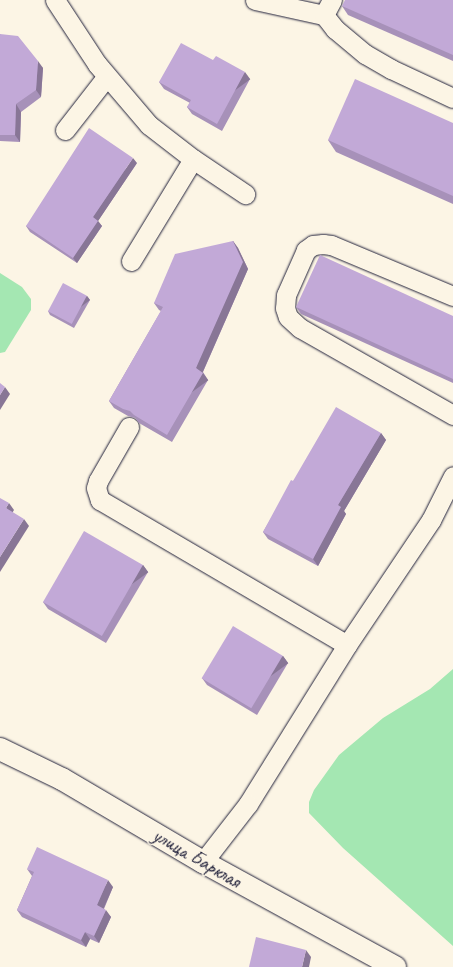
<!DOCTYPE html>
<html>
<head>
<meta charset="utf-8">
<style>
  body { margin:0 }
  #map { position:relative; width:453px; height:967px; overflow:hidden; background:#fcf5e5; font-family:Caveat,sans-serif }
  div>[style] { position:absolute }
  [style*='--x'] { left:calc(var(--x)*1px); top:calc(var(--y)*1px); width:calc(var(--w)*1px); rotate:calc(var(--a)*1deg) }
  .green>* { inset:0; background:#a4e7b2 }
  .roads { filter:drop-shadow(0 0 1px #22223b) drop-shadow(0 0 1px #22223b) }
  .lane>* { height:19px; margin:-9.5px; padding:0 9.5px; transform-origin:9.5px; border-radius:9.5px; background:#fcf5e5 }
  .street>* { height:22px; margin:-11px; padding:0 11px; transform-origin:11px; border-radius:11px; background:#fcf5e5 }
  .wall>* { inset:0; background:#a791b9 }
  .shaded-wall>* { inset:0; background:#887696; transform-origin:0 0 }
  .building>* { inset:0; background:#c2a9d7; transform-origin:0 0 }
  span { translate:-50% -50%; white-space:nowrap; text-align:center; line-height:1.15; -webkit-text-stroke:3px #fcf5e5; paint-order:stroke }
  .street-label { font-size:20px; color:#22223b }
</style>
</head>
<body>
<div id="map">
  <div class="green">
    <div style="clip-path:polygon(0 273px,22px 287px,31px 299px,31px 310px,5px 352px,0 353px)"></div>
    <div style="clip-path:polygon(453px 669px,453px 946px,343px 848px,309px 813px,309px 802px,314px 790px,339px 755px,383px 718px,430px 689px)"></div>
  </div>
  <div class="roads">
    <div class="lane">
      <div style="--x:55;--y:0;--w:77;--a:56.7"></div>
      <div style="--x:97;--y:64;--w:80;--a:49.6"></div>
      <div style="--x:149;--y:125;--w:56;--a:37.7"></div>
      <div style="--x:193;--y:159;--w:63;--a:33.9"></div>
      <div style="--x:255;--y:0;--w:71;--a:12.3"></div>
      <div style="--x:324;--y:15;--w:18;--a:52"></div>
      <div style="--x:335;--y:29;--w:39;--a:40"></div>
      <div style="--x:365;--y:54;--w:30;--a:30"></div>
      <div style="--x:391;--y:69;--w:68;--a:25.1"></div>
      <div style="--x:324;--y:15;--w:17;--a:-62"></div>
      <div style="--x:65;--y:130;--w:68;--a:-52.1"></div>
      <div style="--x:131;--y:261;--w:119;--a:-58.7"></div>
      <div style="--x:453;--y:296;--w:132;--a:-157.3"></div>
      <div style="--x:331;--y:245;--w:8;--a:-173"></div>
      <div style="--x:323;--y:244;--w:10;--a:174"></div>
      <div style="--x:313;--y:245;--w:9;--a:144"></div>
      <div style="--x:306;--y:250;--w:49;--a:114"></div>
      <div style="--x:286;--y:295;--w:13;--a:94"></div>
      <div style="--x:285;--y:308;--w:9;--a:72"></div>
      <div style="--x:288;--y:317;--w:16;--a:43"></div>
      <div style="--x:300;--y:328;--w:176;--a:29.6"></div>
      <div style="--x:129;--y:427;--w:62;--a:119.9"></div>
      <div style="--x:98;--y:481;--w:7;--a:106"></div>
      <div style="--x:96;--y:488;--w:13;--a:72"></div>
      <div style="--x:100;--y:500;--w:286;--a:30.4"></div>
      <div style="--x:347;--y:645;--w:187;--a:121.9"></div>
      <div style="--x:248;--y:804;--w:73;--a:127.8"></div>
      <div style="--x:347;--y:645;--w:151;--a:-56.1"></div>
      <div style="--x:431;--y:520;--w:49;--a:-63.4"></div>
    </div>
    <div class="street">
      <div style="--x:0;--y:749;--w:69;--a:25.8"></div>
      <div style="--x:62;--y:779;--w:164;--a:30.5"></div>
      <div style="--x:203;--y:862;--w:219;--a:28.7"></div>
    </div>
  </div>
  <div class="wall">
    <div style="clip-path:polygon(453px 0,453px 61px,348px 15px,342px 6px)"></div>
    <div style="clip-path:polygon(0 34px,43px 68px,41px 97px,21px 112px,20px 142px,0 141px)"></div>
    <div style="clip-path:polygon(213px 60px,250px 79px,222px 131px,192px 114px,187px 107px,190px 103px,164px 89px,159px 82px)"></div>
    <div style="clip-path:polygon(453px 123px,453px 204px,336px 152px,328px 140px)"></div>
    <div style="clip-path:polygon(137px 163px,98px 221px,102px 226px,77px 263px,30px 232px,26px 226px)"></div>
    <div style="clip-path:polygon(233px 241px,238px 248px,248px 269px,203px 372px,208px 380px,172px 442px,139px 423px,135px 418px,128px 416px,114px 408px,109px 401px,161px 311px,159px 310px,154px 303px)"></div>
    <div style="clip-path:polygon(87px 296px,90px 300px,74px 328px,50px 315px,48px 311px)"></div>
    <div style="clip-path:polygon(296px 307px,453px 316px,453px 383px,301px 314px)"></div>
    <div style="clip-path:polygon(381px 433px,386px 440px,344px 511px,346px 514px,318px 566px,268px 539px,263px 532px,293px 481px)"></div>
    <div style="clip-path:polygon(143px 565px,148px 572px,106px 643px,48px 609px,43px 602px)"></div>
    <div style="clip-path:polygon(283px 656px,288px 663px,257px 715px,207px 685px,202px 678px)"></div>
    <div style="clip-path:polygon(27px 869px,113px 887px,104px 909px,111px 917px,99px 943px,90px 939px,86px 947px,22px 917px,17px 910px,32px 876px)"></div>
  </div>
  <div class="shaded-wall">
    <div style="clip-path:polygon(38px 61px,43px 68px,41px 97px,36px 90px)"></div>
    <div style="left:245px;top:72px;width:9px;height:59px;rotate:54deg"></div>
    <div style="clip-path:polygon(16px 104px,21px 112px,20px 142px,15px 135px)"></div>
    <div style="clip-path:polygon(133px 158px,137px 163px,98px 221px,102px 226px,77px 263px,73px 258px,93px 217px)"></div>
    <div style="clip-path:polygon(233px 241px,238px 248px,248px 269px,201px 376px,196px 368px)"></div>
    <div style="left:87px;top:296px;width:5px;height:32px;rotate:53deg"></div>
    <div style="left:203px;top:373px;width:9px;height:72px;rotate:54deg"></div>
    <div style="clip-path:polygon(5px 387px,10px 394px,0 410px,0 395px)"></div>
    <div style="clip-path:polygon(381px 433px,386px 440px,344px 511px,346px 514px,318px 566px,313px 559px,338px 505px)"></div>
    <div style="clip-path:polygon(9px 503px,14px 510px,11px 515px,6px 508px)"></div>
    <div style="clip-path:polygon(24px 519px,29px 526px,0 572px,0 557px)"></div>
    <div style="left:143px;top:565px;width:9px;height:82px;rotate:54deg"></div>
    <div style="left:283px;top:656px;width:9px;height:61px;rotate:54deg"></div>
    <div style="clip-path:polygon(108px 880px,113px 887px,102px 912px,97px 905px)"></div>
    <div style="clip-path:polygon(106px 910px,111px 917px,99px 943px,94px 936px)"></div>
    <div style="clip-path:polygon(85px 932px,90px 939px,86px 947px,81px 940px)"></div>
    <div style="clip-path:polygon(306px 950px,311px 957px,309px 967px,302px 967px)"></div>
  </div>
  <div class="building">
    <div style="clip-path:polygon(345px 0,453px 0,453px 55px,342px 6px)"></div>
    <div style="clip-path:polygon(0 34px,18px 36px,38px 61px,36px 90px,16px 104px,15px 135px,0 135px)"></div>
    <div style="clip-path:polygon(181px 43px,213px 60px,216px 56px,245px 72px,217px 124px,187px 107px,191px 100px,159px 82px)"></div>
    <div style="clip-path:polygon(355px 79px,453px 123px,453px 196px,328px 140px)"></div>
    <div style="clip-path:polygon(89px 128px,133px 158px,93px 217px,98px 221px,73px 258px,26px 226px)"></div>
    <div style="clip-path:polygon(233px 241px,243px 262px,196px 368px,203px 373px,167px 435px,134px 415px,130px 411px,123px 409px,109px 401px,163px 307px,154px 303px,175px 254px)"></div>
    <div style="clip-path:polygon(320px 255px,453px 316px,453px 379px,296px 307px)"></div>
    <div style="left:63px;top:283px;width:27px;height:32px;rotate:28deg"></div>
    <div style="clip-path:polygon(0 383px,5px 387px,0 395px)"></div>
    <div style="clip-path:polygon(336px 407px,381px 433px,338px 505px,341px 507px,313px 559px,263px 532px,291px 480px,293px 481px)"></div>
    <div style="clip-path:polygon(0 498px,9px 503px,6px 508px,24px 519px,0 557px)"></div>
    <div style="left:84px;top:531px;width:68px;height:82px;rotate:30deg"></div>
    <div style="left:233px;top:626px;width:58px;height:61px;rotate:31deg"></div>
    <div style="clip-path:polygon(37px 847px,108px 880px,97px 905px,106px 910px,94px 936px,85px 932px,81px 940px,17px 910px,34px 872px,27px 869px)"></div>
    <div style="clip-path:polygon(256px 937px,306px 950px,302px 967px,249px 967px)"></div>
  </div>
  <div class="street-label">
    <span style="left:197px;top:858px;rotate:30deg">улица Барклая</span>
  </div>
</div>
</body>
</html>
